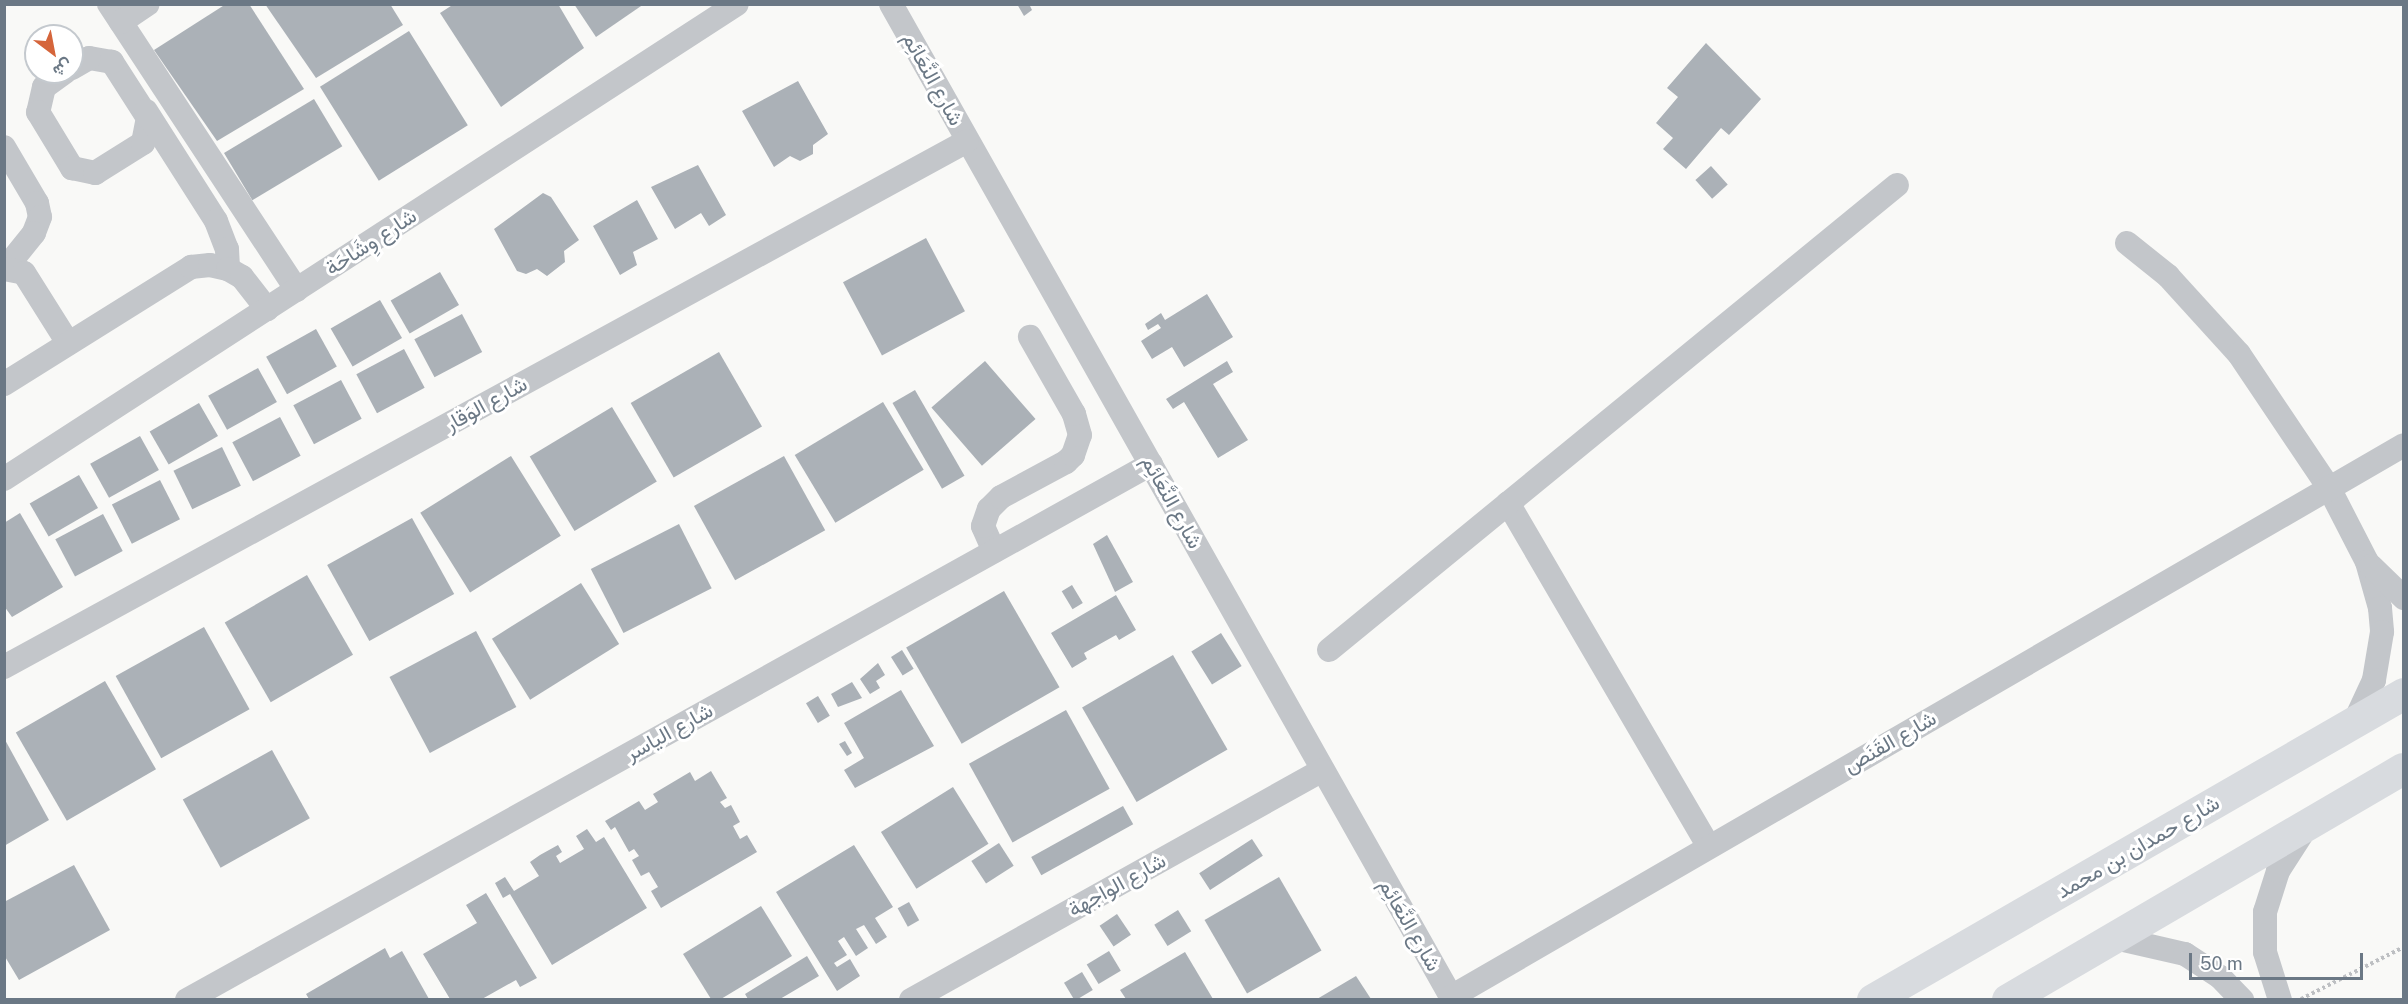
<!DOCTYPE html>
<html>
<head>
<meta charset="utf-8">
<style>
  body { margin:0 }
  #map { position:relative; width:2408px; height:1004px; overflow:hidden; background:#f9f9f7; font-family:"Public Sans",Vazirmatn,sans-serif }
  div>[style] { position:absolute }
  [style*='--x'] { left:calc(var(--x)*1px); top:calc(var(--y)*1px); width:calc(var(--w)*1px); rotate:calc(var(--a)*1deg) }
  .building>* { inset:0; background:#abb1b7; transform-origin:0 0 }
  .path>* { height:4px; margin-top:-2px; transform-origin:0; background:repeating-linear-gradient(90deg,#bdbfc2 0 3px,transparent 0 6px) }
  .minor>* { height:24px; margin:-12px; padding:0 12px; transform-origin:12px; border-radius:12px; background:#c3c6ca }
  .major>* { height:32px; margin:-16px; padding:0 16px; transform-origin:16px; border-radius:16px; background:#d8dbdf }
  span { translate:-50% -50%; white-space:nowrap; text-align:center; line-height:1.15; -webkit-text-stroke:6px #fff; paint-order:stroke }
  .street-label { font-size:21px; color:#6b7885 }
  .frame { position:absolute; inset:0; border:6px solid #6b7885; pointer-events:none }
  .north { position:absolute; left:24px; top:24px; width:60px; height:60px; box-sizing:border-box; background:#fff; border:2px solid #c4c9ce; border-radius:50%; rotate:148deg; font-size:16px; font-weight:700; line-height:24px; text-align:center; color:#6b7885 }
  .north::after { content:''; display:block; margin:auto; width:21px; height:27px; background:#d5653b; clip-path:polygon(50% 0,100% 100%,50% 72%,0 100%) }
  .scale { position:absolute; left:2189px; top:953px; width:174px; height:27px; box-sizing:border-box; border:3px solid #6b7885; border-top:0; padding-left:8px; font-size:18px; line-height:21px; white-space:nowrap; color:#6b7885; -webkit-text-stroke:4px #fff; paint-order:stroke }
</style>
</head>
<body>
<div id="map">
  <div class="building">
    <div style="clip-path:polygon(226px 4px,249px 4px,304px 89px,217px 141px,154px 50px)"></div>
    <div style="clip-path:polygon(265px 4px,390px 4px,403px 25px,316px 78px)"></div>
    <div style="clip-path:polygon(454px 4px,558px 4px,584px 48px,501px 107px,440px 13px)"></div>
    <div style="clip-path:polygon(574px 4px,644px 4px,596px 37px)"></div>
    <div style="clip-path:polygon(1017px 4px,1029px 4px,1032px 10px,1024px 16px)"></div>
    <div style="left:409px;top:31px;width:111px;height:105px;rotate:58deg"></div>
    <div style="clip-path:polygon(1706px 43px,1761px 99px,1729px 135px,1721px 128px,1686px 169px,1663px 149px,1673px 138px,1656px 123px,1678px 97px,1667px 88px)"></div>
    <div style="clip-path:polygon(798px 81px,828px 134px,813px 145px,813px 154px,800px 161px,790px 156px,774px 167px,742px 111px)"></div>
    <div style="left:314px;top:99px;width:55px;height:105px;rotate:59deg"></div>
    <div style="clip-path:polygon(698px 165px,726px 215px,709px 226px,701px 213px,675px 229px,651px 187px)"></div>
    <div style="left:1711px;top:166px;width:25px;height:21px;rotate:48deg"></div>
    <div style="clip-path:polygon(543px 193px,551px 197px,579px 240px,564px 251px,565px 262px,547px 276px,537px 269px,526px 274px,517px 271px,494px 229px)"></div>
    <div style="clip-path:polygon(637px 200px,658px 239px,633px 252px,637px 265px,620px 275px,593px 226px)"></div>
    <div style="left:926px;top:238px;width:83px;height:94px;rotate:62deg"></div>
    <div style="left:440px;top:272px;width:38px;height:57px;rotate:60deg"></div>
    <div style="clip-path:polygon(1207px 294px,1233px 337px,1184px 367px,1172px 347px,1152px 359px,1141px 341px,1161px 328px,1158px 324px,1148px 330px,1145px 324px,1161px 313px,1165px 320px)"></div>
    <div style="left:380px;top:300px;width:44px;height:57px;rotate:60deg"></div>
    <div style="left:462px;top:314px;width:43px;height:54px;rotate:62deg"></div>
    <div style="left:316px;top:329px;width:43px;height:57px;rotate:61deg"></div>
    <div style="left:404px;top:349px;width:44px;height:54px;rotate:62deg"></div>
    <div style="left:719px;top:352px;width:86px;height:102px;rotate:60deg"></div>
    <div style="left:985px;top:361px;width:77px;height:71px;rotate:49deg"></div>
    <div style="clip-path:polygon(1227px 361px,1233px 372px,1213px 384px,1248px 440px,1218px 458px,1184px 402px,1173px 409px,1166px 399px)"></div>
    <div style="left:258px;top:368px;width:39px;height:57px;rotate:61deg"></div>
    <div style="left:341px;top:380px;width:44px;height:54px;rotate:62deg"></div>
    <div style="left:915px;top:390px;width:99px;height:26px;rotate:60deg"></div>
    <div style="left:883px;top:402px;width:79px;height:103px;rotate:59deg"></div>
    <div style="left:199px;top:403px;width:38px;height:57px;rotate:60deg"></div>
    <div style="left:612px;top:407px;width:87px;height:96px;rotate:59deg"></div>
    <div style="left:280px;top:417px;width:44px;height:54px;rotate:62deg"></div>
    <div style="left:140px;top:436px;width:39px;height:57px;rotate:61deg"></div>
    <div style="left:222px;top:447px;width:43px;height:54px;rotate:64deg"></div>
    <div style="left:511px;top:456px;width:94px;height:107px;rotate:58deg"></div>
    <div style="left:784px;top:456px;width:85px;height:103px;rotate:61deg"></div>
    <div style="left:79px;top:475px;width:38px;height:57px;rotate:60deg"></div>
    <div style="left:160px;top:480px;width:44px;height:54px;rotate:63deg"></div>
    <div style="clip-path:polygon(20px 513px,63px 587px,12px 617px,4px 606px,4px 523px)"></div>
    <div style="left:103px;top:514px;width:42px;height:54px;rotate:62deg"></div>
    <div style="left:412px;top:518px;width:87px;height:97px;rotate:61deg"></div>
    <div style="left:679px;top:524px;width:72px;height:99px;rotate:63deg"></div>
    <div style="clip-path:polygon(1107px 535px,1133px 582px,1115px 592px,1093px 544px)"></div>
    <div style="left:307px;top:575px;width:92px;height:95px;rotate:60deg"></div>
    <div style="left:581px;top:583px;width:72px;height:105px;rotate:58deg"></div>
    <div style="left:1072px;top:585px;width:21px;height:12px;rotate:59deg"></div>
    <div style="left:1004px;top:591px;width:111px;height:113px;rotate:60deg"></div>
    <div style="clip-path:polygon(1116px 595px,1136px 630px,1119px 640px,1116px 635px,1084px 653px,1087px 659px,1072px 668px,1051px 633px)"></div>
    <div style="left:204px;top:627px;width:94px;height:101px;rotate:61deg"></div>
    <div style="left:476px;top:631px;width:86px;height:98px;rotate:62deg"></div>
    <div style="left:1221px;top:633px;width:39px;height:35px;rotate:58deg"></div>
    <div style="left:902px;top:650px;width:22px;height:13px;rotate:58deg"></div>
    <div style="left:1173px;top:655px;width:109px;height:105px;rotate:60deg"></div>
    <div style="clip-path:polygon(878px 663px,885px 675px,876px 681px,880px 688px,870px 694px,860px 679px)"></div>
    <div style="left:105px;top:681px;width:102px;height:103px;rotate:60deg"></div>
    <div style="clip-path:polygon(852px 682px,862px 698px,838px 707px,831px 694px)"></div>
    <div style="clip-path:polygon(901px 690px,934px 746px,855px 788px,844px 770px,864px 758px,844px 723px)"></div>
    <div style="left:818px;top:696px;width:23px;height:14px;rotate:59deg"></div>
    <div style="left:1066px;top:710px;width:90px;height:111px;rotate:61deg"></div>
    <div style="clip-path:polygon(4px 738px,49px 820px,4px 846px)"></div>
    <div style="clip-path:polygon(845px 741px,852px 753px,847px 756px,839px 744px)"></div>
    <div style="left:272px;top:750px;width:78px;height:102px;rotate:61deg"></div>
    <div style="clip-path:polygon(711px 771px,727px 798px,720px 802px,725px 808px,731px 805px,740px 822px,733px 826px,740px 839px,747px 835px,757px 852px,661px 908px,651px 891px,658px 887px,649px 872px,641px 876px,632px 860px,639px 856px,634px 849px,629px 852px,615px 827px,611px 830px,605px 821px,639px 801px,645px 810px,658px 802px,653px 794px,690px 772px,695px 781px)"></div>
    <div style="left:953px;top:787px;width:67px;height:85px;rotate:58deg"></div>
    <div style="left:1123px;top:806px;width:21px;height:105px;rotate:61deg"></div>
    <div style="clip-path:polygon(587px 829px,596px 842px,604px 837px,647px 908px,552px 965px,510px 894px,503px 898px,495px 883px,505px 877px,514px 891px,539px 876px,530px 862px,540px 855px,558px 845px,562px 852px,556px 856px,560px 863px,584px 849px,576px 836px)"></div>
    <div style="left:1252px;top:839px;width:20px;height:63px;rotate:57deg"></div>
    <div style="left:999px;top:843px;width:27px;height:33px;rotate:57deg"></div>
    <div style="clip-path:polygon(854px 845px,893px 907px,875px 918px,887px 937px,876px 944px,864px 925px,856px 929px,868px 948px,856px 956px,844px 937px,838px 941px,847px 955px,834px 963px,837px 967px,850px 959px,860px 976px,837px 991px,776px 892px)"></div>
    <div style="clip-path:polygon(74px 865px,110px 930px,19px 980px,4px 955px,4px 902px)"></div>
    <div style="left:1279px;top:877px;width:85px;height:86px;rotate:60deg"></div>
    <div style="clip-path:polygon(486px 893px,537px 978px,520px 987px,516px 980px,482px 999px,450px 999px,423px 954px,477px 923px,466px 905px)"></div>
    <div style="left:909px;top:902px;width:21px;height:13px;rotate:61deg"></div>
    <div style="clip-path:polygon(761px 906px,792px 956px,721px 999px,711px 999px,683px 954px)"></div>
    <div style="left:1178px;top:910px;width:25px;height:28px;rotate:58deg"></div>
    <div style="left:1117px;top:914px;width:25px;height:21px;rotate:56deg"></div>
    <div style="clip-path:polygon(385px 948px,390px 958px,402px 951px,429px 999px,309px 999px,306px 994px)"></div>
    <div style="left:1109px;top:951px;width:23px;height:26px;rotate:59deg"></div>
    <div style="clip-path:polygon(1185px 952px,1213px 999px,1126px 999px,1120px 990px)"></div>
    <div style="clip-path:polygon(807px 956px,819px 976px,780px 999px,748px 999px,745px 994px)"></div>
    <div style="left:1082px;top:972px;width:21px;height:21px;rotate:59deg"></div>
    <div style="clip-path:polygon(1356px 976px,1371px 999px,1317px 999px)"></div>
  </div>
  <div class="path">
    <div style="--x:2301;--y:999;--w:115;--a:-26.8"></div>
  </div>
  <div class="minor">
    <div style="--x:109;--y:4;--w:342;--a:56.7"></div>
    <div style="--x:891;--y:4;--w:1144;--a:60.57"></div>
    <div style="--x:121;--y:22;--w:32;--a:-34"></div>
    <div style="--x:65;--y:72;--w:26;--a:144"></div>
    <div style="--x:44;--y:87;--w:26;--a:103"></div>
    <div style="--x:38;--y:112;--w:66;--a:58.7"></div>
    <div style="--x:72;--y:168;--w:24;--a:12"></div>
    <div style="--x:95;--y:173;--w:57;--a:-32"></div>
    <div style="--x:143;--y:143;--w:25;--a:-79"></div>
    <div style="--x:148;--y:118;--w:67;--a:-122.7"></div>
    <div style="--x:112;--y:62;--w:23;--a:-170"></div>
    <div style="--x:89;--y:58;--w:20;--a:150"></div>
    <div style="--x:146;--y:111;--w:130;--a:57.5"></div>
    <div style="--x:216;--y:221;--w:30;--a:69"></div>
    <div style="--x:227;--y:249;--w:20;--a:87"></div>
    <div style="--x:4;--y:147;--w:65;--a:59.5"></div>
    <div style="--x:37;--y:203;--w:14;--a:78"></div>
    <div style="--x:40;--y:217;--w:17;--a:111"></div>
    <div style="--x:34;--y:233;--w:46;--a:128.9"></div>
    <div style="--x:2127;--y:243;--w:53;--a:38.8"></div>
    <div style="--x:2168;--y:276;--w:105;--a:47.7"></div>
    <div style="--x:2239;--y:354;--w:161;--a:56.1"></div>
    <div style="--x:2329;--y:488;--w:83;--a:62.8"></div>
    <div style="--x:2367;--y:562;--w:48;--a:74.2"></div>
    <div style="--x:2380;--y:608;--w:24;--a:85"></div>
    <div style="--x:2382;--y:632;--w:49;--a:99.5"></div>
    <div style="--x:2374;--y:680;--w:47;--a:114.9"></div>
    <div style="--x:4;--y:269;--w:20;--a:11"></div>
    <div style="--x:24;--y:273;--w:83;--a:57.8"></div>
    <div style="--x:4;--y:384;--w:221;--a:-32"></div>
    <div style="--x:191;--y:267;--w:19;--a:-6"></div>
    <div style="--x:210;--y:265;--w:18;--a:13"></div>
    <div style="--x:228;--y:269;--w:16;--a:30"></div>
    <div style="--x:242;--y:277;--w:41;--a:52"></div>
    <div style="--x:4;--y:479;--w:873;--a:-32.94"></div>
    <div style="--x:1508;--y:503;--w:398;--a:59.7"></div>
    <div style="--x:994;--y:551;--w:27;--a:-114"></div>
    <div style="--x:983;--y:526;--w:18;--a:-71"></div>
    <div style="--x:989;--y:509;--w:17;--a:-45"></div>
    <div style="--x:1001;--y:497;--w:74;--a:-28.3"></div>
    <div style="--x:1066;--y:462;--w:10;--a:-45"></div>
    <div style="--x:1073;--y:455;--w:21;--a:-71"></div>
    <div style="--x:1080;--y:435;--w:22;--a:-106"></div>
    <div style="--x:1074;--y:414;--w:89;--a:-119.7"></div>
    <div style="--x:2371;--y:566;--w:46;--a:44.1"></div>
    <div style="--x:1329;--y:650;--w:734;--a:-39.31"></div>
    <div style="--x:4;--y:667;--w:1097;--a:-28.64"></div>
    <div style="--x:2115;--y:938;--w:72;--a:12.9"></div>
    <div style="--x:2185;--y:954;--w:42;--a:33.3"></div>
    <div style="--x:2220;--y:977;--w:32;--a:46"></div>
    <div style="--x:1451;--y:997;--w:1101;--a:-30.08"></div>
    <div style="--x:187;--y:1000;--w:1103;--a:-29.07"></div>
    <div style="--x:911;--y:1000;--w:471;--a:-29.2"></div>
    <div style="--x:2280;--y:1000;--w:50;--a:-107.4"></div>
    <div style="--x:2265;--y:952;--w:40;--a:-90"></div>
    <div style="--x:2265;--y:912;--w:43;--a:-72.4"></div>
    <div style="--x:2278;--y:871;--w:50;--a:-57.3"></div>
  </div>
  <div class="major">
    <div style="--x:1873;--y:1000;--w:613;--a:-29.95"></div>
    <div style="--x:2008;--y:1000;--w:458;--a:-30.3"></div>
  </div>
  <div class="street-label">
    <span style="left:933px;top:79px;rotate:61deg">شارع النَّعَائِم</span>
    <span style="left:371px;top:242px;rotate:-33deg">شارع وِشَاحَة</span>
    <span style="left:486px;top:404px;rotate:-29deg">شارع الوَقار</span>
    <span style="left:1172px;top:502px;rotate:61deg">شارع النَّعَائِم</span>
    <span style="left:669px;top:732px;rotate:-29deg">شارع الياسر</span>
    <span style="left:1890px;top:742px;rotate:-30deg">شارع القَنَص</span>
    <span style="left:2138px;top:847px;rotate:-30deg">شارع حمدان بن محمد</span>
    <span style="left:1117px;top:885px;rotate:-29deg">شارع الواجهة</span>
    <span style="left:1410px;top:925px;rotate:60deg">شارع النَّعَائِم</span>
  </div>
  <div class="frame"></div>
  <div class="north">ش</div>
  <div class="scale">50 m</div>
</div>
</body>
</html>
